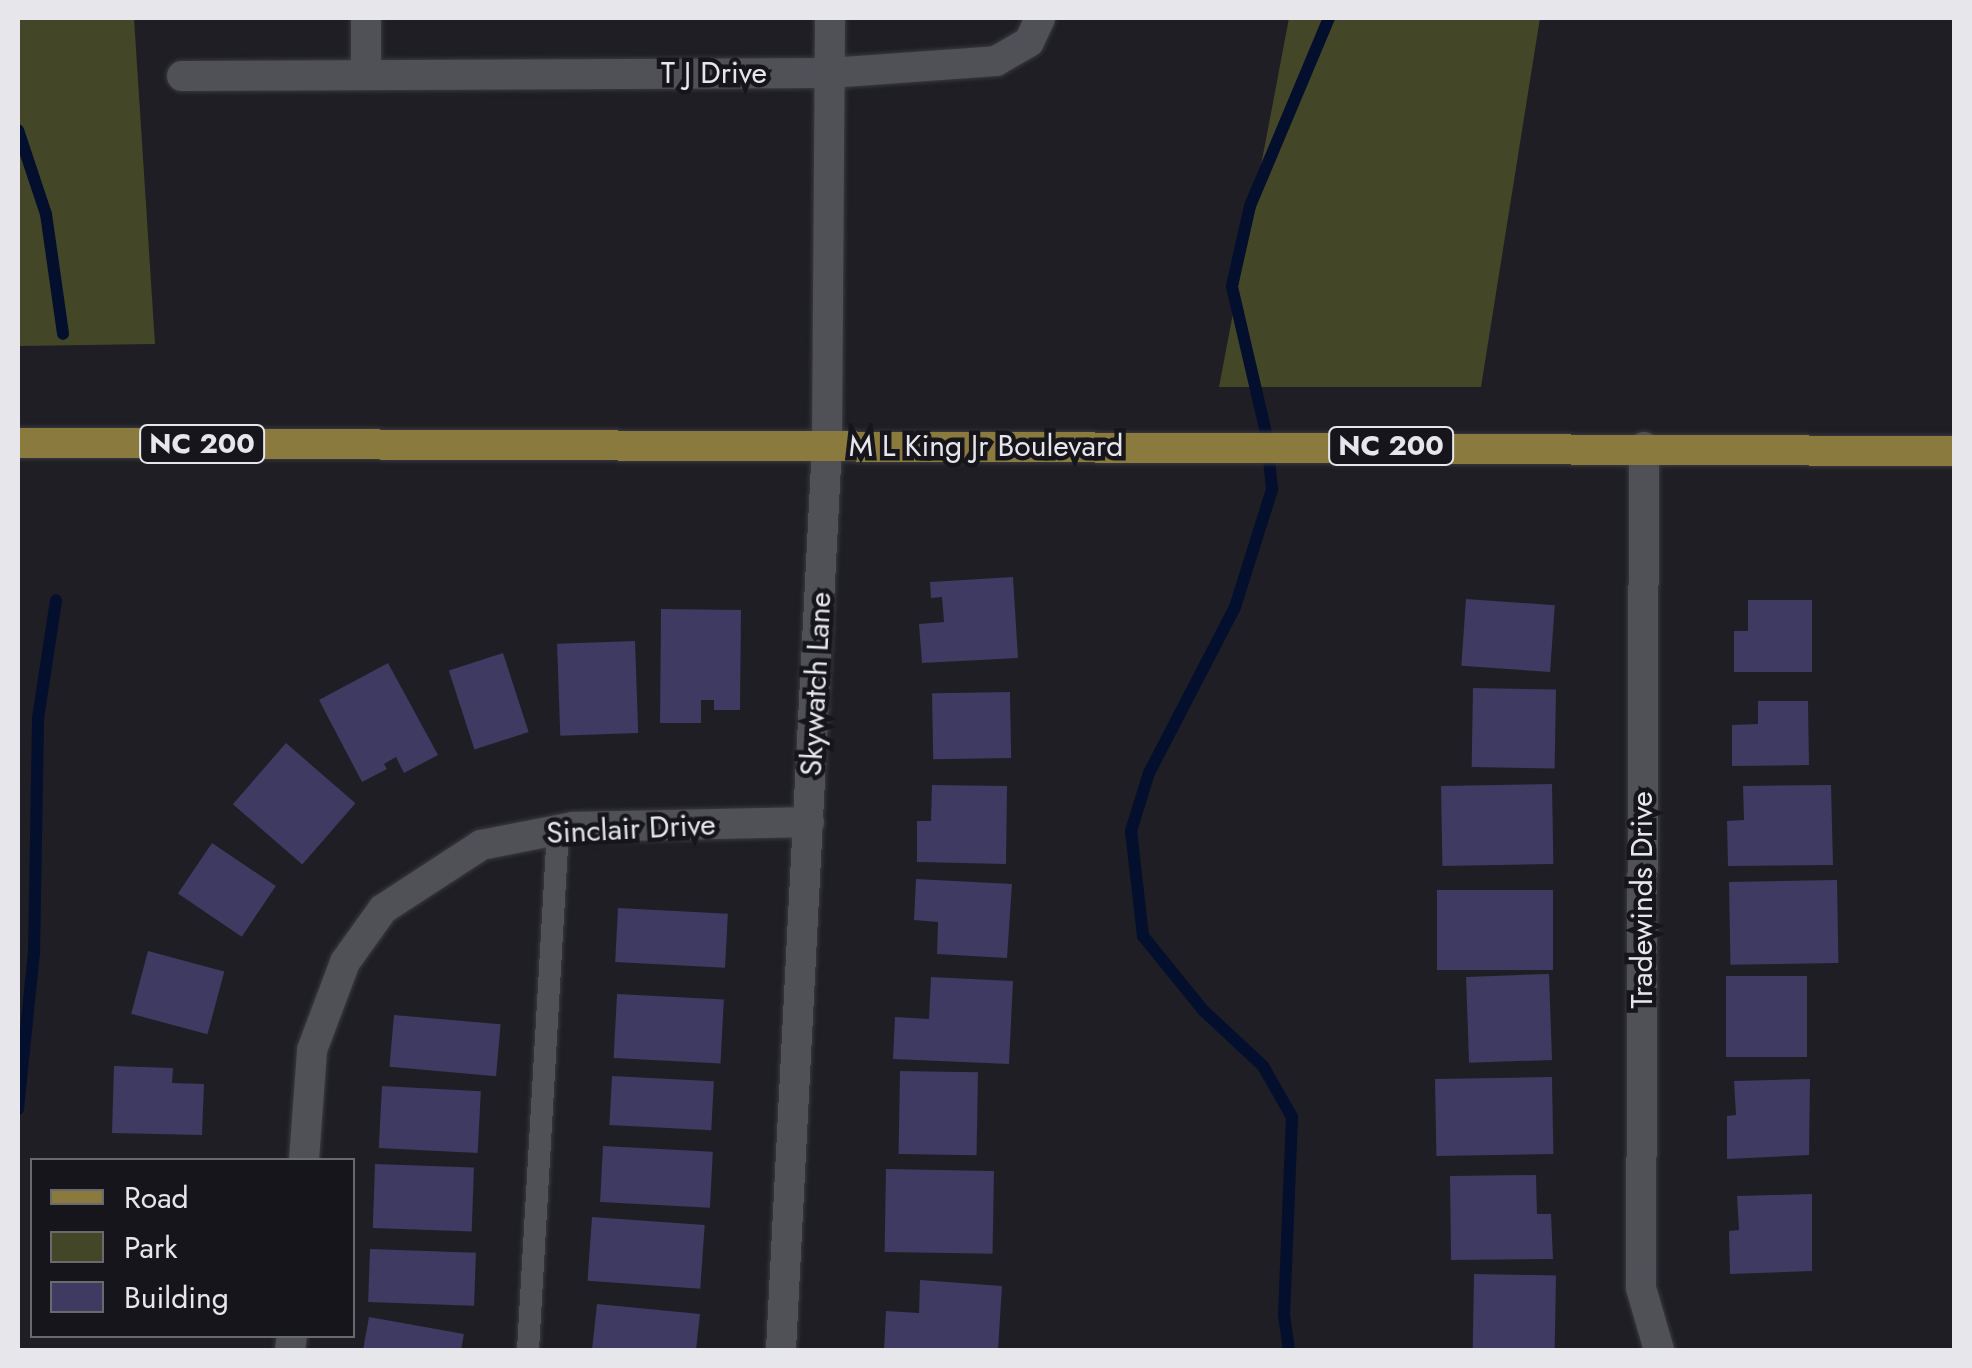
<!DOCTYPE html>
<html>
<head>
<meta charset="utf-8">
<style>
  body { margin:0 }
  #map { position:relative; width:1972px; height:1368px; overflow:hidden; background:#1e1e24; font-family:Jost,sans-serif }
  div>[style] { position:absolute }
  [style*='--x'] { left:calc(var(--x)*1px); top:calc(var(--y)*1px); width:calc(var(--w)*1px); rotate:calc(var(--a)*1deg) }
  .green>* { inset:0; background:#434728 }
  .stream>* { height:12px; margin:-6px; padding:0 6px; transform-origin:6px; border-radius:6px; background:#030f2d }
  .building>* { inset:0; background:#3e3a61; transform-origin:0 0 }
  .roads { filter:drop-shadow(0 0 2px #39393e) drop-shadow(0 0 2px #39393e) }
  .service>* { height:22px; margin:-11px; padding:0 11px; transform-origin:11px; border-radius:11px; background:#505057 }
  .minor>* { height:30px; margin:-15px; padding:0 15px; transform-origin:15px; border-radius:15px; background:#505057 }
  .primary>* { height:30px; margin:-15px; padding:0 15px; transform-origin:15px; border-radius:15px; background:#8a7a3e }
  span { translate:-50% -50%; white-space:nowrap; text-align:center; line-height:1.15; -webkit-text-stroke:9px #15151b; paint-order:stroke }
  .shield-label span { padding:2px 8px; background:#15151b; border:2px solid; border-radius:8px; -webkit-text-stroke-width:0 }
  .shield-label { font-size:28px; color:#e7e7eb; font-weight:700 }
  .street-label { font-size:30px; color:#e7e7eb }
  .frame { position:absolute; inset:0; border:20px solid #e7e7eb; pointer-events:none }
  .legend { position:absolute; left:30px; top:1158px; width:325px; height:180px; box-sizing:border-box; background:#15151b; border:2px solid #69696e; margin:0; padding:12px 18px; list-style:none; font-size:30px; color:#e7e7eb }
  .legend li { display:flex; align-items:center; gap:20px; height:50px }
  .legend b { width:50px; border:2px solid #69696e }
</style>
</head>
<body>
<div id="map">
  <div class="green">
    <div style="clip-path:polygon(18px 18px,134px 18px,155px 344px,18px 346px)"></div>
    <div style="clip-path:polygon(1289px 18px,1540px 18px,1481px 387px,1219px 387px)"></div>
  </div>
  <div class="stream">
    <div style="--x:18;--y:130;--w:89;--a:71.6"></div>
    <div style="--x:46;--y:214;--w:121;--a:81.9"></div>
    <div style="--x:18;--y:1109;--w:158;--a:-84.2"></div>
    <div style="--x:34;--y:952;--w:234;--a:-89"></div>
    <div style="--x:38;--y:718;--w:119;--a:-81.3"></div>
    <div style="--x:1289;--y:1350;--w:34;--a:-98"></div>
    <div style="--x:1284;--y:1316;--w:199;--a:-87.7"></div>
    <div style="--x:1292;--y:1117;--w:59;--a:-119.6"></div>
    <div style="--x:1263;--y:1066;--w:82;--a:-137"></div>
    <div style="--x:1203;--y:1010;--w:95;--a:-129"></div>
    <div style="--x:1143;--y:936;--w:106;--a:-96.5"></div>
    <div style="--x:1131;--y:831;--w:61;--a:-72.8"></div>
    <div style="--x:1149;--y:773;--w:187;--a:-62.6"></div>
    <div style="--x:1235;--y:607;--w:123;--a:-72.5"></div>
    <div style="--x:1272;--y:490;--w:53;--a:-95.4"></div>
    <div style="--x:1267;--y:437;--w:155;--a:-103.1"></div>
    <div style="--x:1232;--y:286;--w:82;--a:-77.3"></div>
    <div style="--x:1250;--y:206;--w:204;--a:-67.2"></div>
  </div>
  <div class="building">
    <div style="clip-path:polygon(1013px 577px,1018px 658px,922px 663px,919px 624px,944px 622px,942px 597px,931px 598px,930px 582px)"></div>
    <div style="left:1466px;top:599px;width:89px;height:67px;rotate:4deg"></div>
    <div style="clip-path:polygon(1748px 600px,1812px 600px,1812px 672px,1734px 672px,1734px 631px,1748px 631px)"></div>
    <div style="clip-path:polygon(661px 609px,741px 610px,740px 710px,714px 710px,714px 700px,701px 700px,701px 723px,660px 723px)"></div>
    <div style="left:635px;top:641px;width:92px;height:78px;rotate:88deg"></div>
    <div style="left:503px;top:653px;width:83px;height:57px;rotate:72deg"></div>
    <div style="clip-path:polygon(388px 663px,438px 755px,404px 773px,396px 757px,384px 764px,387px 769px,362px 782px,319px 700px)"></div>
    <div style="left:1473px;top:688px;width:83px;height:79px;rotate:1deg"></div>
    <div style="left:1010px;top:692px;width:66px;height:78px;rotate:89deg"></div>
    <div style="clip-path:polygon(1758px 701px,1808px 701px,1809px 765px,1732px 766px,1732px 725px,1758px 724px)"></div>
    <div style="left:286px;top:743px;width:92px;height:81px;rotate:41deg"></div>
    <div style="left:1552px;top:784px;width:80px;height:111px;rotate:89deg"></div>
    <div style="clip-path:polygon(932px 785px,1007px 786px,1006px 864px,917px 862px,917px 821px,931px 821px)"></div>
    <div style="clip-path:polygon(1831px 785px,1833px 865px,1728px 866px,1727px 821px,1744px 820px,1743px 786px)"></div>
    <div style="left:212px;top:843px;width:77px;height:61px;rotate:34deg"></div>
    <div style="clip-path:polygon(916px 879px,1012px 884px,1007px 958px,937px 954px,938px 922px,914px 920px)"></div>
    <div style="left:1837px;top:880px;width:83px;height:108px;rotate:89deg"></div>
    <div style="left:1437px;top:890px;width:116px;height:80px"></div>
    <div style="left:618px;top:908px;width:110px;height:54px;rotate:3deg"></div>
    <div style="left:148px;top:951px;width:79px;height:65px;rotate:15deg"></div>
    <div style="left:1549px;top:974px;width:86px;height:83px;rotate:88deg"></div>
    <div style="left:1726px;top:976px;width:81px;height:81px"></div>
    <div style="clip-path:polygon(931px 977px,1013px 981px,1009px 1064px,893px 1059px,895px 1017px,929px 1019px)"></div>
    <div style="left:617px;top:994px;width:107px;height:64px;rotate:3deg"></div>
    <div style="left:394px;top:1015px;width:107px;height:52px;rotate:5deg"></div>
    <div style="clip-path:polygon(114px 1066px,173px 1068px,172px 1083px,204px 1084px,202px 1135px,112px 1133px)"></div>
    <div style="left:900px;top:1071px;width:78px;height:83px;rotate:1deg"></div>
    <div style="left:612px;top:1076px;width:102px;height:49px;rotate:3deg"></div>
    <div style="left:1552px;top:1077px;width:77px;height:117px;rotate:89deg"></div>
    <div style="clip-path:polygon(1810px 1079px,1809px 1155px,1727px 1159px,1727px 1116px,1736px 1115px,1734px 1081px)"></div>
    <div style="left:382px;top:1086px;width:99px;height:62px;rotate:3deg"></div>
    <div style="left:603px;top:1146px;width:110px;height:56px;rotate:3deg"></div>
    <div style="left:375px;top:1164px;width:99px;height:64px;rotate:2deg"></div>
    <div style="left:886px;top:1169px;width:108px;height:83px;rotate:1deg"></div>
    <div style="clip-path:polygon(1536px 1175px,1537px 1214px,1551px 1214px,1553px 1259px,1451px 1260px,1450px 1176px)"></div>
    <div style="clip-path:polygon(1812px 1194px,1812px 1271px,1730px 1274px,1729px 1231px,1739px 1230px,1737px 1196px)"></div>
    <div style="left:592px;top:1217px;width:113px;height:64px;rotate:4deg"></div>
    <div style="left:370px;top:1249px;width:106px;height:53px;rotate:2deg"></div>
    <div style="left:1474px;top:1274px;width:82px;height:76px;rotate:1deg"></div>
    <div style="clip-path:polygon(920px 1280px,1002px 1286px,998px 1350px,884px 1350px,886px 1311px,919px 1313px)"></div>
    <div style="clip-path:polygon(597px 1304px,700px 1314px,696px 1350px,592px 1350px)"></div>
    <div style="clip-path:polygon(369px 1317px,464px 1334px,461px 1350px,363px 1350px)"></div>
  </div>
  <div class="roads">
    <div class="service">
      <div style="--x:528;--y:1350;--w:521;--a:-86.7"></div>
    </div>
    <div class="minor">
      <div style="--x:366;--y:18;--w:57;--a:90"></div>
      <div style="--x:182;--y:76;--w:648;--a:-0.27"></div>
      <div style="--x:830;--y:73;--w:166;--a:-4.1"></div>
      <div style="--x:996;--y:61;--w:38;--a:-30"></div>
      <div style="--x:1029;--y:42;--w:26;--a:-65"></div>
      <div style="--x:1644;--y:447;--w:841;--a:90.2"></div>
      <div style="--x:1641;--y:1288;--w:65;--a:73.8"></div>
      <div style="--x:304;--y:1160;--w:110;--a:-85.8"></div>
      <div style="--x:312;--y:1050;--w:94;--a:-69.4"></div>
      <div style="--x:345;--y:962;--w:65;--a:-54.4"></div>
      <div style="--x:383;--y:909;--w:117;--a:-33.1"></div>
      <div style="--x:481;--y:845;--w:94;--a:-11.1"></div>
      <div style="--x:573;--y:827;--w:236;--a:-1.2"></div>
      <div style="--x:290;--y:1350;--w:14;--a:-82"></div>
      <div style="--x:781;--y:1350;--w:905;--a:-87.09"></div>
      <div style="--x:827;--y:446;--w:428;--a:-89.6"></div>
    </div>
    <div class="primary">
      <div style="--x:18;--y:443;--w:1936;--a:0.24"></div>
    </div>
  </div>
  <div class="shield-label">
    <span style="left:202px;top:444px">NC 200</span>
    <span style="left:1391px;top:446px">NC 200</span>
  </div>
  <div class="street-label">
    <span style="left:714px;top:73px">T J Drive</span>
    <span style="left:986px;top:446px">M L King Jr Boulevard</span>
    <span style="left:816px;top:684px;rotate:-87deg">Skywatch Lane</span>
    <span style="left:631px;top:829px;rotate:-3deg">Sinclair Drive</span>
    <span style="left:1642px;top:900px;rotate:-90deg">Tradewinds Drive</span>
  </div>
  <div class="frame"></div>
  <ul class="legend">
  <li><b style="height:12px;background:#8a7a3e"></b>Road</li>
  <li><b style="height:28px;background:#434728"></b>Park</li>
  <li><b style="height:28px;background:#3e3a61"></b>Building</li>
  </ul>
</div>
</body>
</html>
